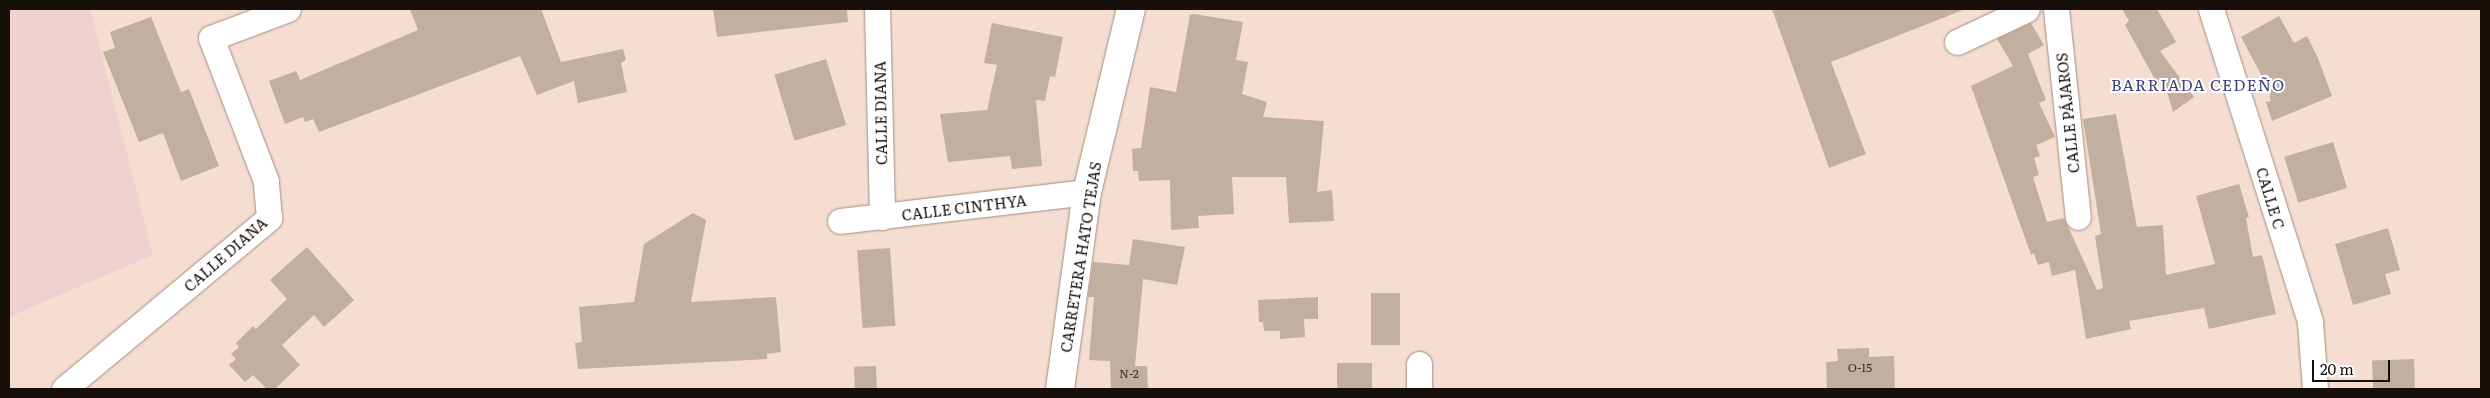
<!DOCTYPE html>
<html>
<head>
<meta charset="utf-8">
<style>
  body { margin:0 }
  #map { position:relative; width:2490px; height:398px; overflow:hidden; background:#f5ded1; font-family:Literata,serif }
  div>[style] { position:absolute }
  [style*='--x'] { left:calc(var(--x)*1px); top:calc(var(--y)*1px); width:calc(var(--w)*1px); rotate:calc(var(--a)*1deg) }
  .commercial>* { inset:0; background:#edd2d0 }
  .building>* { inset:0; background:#c1af9f; transform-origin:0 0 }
  .roads { filter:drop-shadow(0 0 1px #a38e82) drop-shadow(0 0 1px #a38e82) }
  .minor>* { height:25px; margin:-12.5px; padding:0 12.5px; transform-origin:12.5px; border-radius:12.5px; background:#fff }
  .tertiary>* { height:28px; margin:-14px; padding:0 14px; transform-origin:14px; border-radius:14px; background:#fff }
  span { translate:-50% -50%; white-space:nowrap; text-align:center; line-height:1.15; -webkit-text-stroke:4px #fff; paint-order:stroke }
  .number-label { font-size:12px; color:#41372f }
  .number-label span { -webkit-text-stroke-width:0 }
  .street-label { font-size:15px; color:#160f0a }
  .neighbourhood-label { font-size:16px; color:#40407c; letter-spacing:1px }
  .frame { position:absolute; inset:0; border:10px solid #160f0a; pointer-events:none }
  .scale { position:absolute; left:2312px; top:360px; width:78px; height:22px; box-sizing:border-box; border:2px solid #160f0a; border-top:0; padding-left:6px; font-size:15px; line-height:18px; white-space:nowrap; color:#160f0a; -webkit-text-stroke:4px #fff; paint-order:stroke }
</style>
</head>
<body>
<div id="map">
  <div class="commercial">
    <div style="clip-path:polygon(9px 9px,90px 9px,153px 255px,9px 317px)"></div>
  </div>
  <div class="building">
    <div style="clip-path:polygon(410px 9px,541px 9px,561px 62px,623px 49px,626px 60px,621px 63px,627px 92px,578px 103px,574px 81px,537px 95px,520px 56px,319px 132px,313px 119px,305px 122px,303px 117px,285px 124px,269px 81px,296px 71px,300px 80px,418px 30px)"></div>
    <div style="clip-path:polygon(713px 9px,847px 9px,848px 22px,717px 37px)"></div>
    <div style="clip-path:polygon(1772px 9px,1963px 9px,1963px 10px,1831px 62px,1866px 154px,1829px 168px)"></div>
    <div style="clip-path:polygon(2122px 9px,2157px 9px,2176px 42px,2160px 51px,2194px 97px,2173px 112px,2164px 82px,2157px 83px,2125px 25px,2129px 21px)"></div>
    <div style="clip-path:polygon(1194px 14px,1243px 22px,1236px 60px,1248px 62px,1242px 94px,1267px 102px,1263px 117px,1324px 121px,1317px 192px,1332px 190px,1334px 221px,1289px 223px,1286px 177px,1232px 177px,1234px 214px,1198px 216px,1199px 228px,1171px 230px,1170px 180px,1139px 181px,1138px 171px,1133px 171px,1132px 149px,1141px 148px,1150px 87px,1176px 92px,1190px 15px)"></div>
    <div style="clip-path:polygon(2279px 16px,2294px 43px,2307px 36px,2318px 58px,2332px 96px,2272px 121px,2266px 102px,2271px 101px,2264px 80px,2241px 37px)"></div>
    <div style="clip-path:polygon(151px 17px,181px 92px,189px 89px,219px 166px,181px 181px,163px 133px,139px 142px,103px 52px,115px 48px,110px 32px)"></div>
    <div style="clip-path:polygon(992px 23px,1063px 37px,1055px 77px,1050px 76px,1045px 101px,1036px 100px,1042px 166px,1012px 169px,1010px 156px,948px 162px,940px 114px,987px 110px,997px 65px,984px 63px)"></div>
    <div style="clip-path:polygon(2031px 23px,2044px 45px,2028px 54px,2046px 100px,2039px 103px,2055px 137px,2036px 145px,2040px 156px,2034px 158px,2039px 175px,2033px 177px,2047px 222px,2064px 218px,2097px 290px,2103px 288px,2095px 236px,2101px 234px,2083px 119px,2116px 114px,2137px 227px,2163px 225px,2166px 275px,2215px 264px,2196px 196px,2239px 184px,2249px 217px,2246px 218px,2253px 257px,2262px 255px,2276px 314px,2209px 329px,2204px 308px,2129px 321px,2131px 329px,2086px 339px,2075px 270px,2052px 276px,2049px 262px,2038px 265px,2034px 253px,2031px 255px,1971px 86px,2013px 66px,1997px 39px)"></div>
    <div style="left:826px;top:59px;width:69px;height:54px;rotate:73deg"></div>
    <div style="left:2333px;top:142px;width:48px;height:51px;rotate:73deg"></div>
    <div style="clip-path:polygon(693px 213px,706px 220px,691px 302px,776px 297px,781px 352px,767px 354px,767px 359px,578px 369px,575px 343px,582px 342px,579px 307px,634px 302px,644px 244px)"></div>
    <div style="clip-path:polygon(2388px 228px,2400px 270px,2385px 274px,2391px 294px,2353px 305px,2335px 244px)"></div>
    <div style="clip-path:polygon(1133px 239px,1185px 247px,1177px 285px,1143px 279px,1135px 366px,1147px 366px,1148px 389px,1111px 389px,1110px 361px,1089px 360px,1094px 297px,1088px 297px,1093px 262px,1129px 265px)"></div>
    <div style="clip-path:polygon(307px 247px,354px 300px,324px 327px,314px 315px,282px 345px,300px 365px,275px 389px,267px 389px,253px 375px,245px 382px,229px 365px,236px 359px,231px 354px,239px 347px,236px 343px,253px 326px,256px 329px,287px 299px,270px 280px)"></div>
    <div style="left:890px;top:248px;width:78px;height:33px;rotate:86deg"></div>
    <div style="left:1371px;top:293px;width:29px;height:52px"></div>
    <div style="clip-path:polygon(1318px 297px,1318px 319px,1304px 319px,1305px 337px,1280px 339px,1280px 331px,1264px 331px,1263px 322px,1259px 322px,1258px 300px)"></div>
    <div style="clip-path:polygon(1869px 348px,1869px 357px,1894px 356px,1895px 389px,1827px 389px,1826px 362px,1838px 361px,1837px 349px)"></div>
    <div style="left:2414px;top:359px;width:30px;height:42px;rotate:88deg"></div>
    <div style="left:1372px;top:363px;width:26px;height:35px;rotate:90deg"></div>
    <div style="left:876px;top:366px;width:23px;height:22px;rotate:88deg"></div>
  </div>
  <div class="roads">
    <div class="minor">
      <div style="--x:877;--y:9;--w:208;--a:88.6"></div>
      <div style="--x:2056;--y:9;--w:209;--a:84"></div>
      <div style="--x:2211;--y:9;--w:328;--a:72.4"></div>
      <div style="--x:2310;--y:322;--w:67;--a:85.7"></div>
      <div style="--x:1957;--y:42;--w:77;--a:-25.2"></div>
      <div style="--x:840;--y:221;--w:249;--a:-6.7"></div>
      <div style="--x:1419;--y:364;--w:25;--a:90"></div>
      <div style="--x:64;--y:389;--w:267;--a:-39.8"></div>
      <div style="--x:269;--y:218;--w:37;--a:-95"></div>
      <div style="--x:266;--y:181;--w:153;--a:-111"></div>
      <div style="--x:211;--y:38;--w:82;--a:-20.6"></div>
    </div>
    <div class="tertiary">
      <div style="--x:1060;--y:389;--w:199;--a:-82.2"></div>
      <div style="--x:1087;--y:192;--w:188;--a:-76.5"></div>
    </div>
  </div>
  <div class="number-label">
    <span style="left:1860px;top:368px">O-15</span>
    <span style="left:1129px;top:374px">N-2</span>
  </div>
  <div class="street-label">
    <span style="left:880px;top:113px;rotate:-91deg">CALLE DIANA</span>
    <span style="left:2067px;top:113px;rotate:-96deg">CALLE PÁJAROS</span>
    <span style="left:2271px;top:198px;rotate:73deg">CALLE C</span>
    <span style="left:964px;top:207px;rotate:-7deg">CALLE CINTHYA</span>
    <span style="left:225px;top:254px;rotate:-41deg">CALLE DIANA</span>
    <span style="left:1080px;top:257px;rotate:-81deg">CARRETERA HATO TEJAS</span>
  </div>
  <div class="neighbourhood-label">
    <span style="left:2198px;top:84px">BARRIADA CEDEÑO</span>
  </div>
  <div class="frame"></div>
  <div class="scale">20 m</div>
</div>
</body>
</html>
